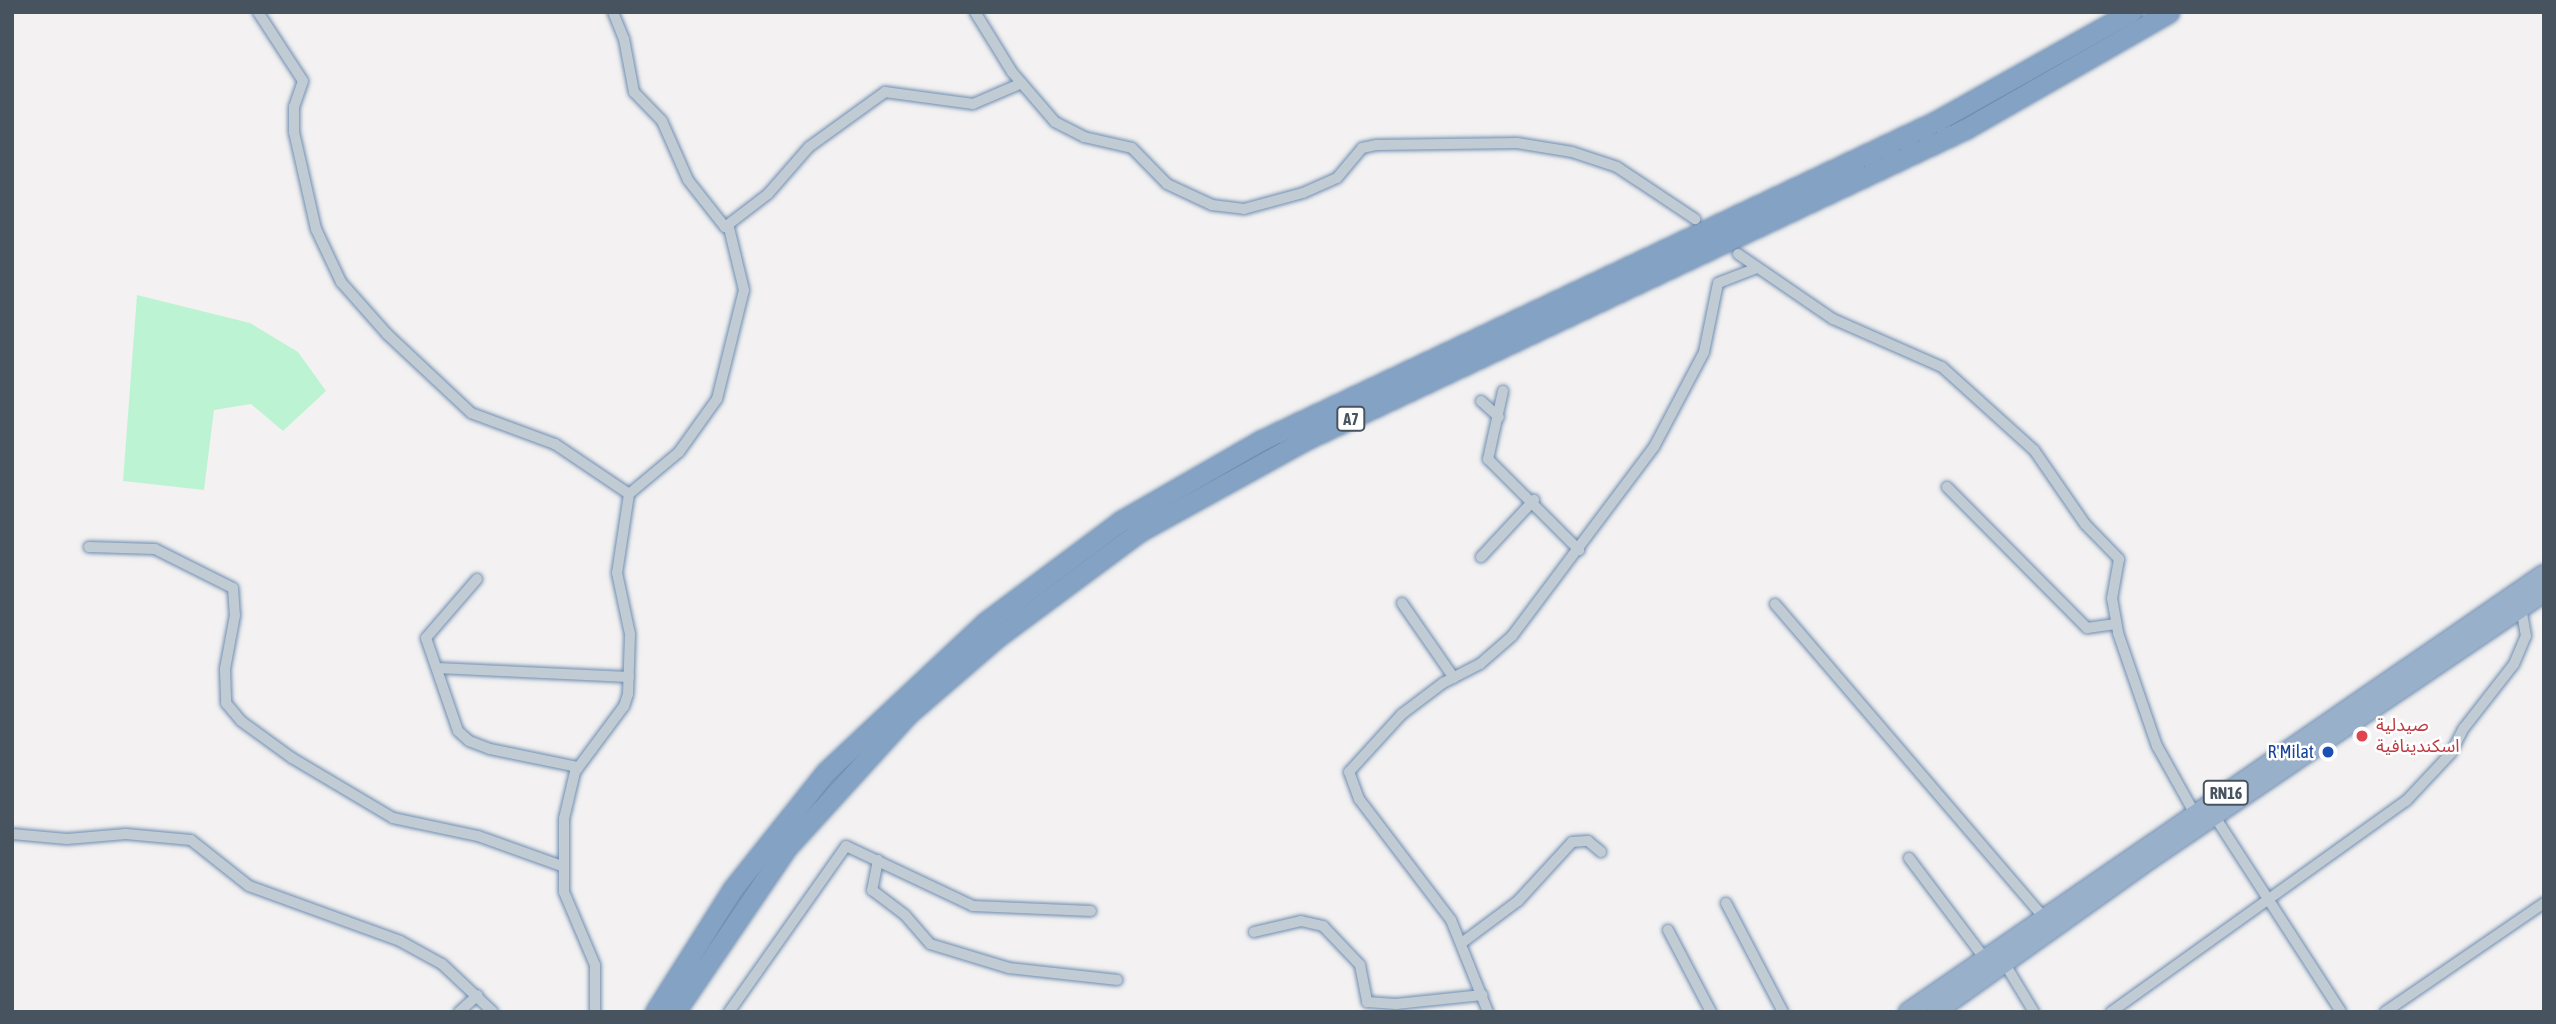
<!DOCTYPE html>
<html>
<head>
<meta charset="utf-8">
<style>
  body { margin:0 }
  #map { position:relative; width:2556px; height:1024px; overflow:hidden; background:#f3f1f1; font-family:"Asap Condensed","Noto Sans Arabic",sans-serif }
  div>[style] { position:absolute }
  [style*='--x'] { left:calc(var(--x)*1px); top:calc(var(--y)*1px); width:calc(var(--w)*1px); rotate:calc(var(--a)*1deg) }
  .green>* { inset:0; background:#bcf4d3 }
  .roads { filter:drop-shadow(0 0 2px #6f8db0) drop-shadow(0 0 2px #6f8db0) }
  .minor>* { height:10px; margin:-5px; padding:0 5px; transform-origin:5px; border-radius:5px; background:#c0cbd4 }
  .trunk>* { height:18px; margin:-9px; padding:0 9px; transform-origin:9px; border-radius:9px; background:#99b0cb }
  .motorway>* { height:19px; margin:-9.5px; padding:0 9.5px; transform-origin:9.5px; border-radius:9.5px; background:#84a2c4 }
  .dots>* { width:19px; height:19px; translate:-50% -50%; box-sizing:border-box; border:4px solid #fff; border-radius:50% }
  span { translate:-50% -50%; white-space:nowrap; text-align:center; line-height:1.15; -webkit-text-stroke:5px #fff; paint-order:stroke }
  .shield-label span { padding:2px 5px; background:#fff; border:2px solid; border-radius:5px; -webkit-text-stroke-width:0 }
  .shield-label { font-size:16px; color:#475460; font-weight:700 }
  .health-label { font-size:18px; color:#be3a42 }
  .left { translate:0 -50%; text-align:left }
  .transit-label { font-size:18px; color:#164399 }
  .right { translate:-100% -50%; text-align:right }
  .frame { position:absolute; inset:0; border:14px solid #475460; pointer-events:none }
</style>
</head>
<body>
<div id="map">
  <div class="green">
    <div style="clip-path:polygon(137px 295px,250px 323px,298px 352px,326px 391px,283px 431px,251px 404px,214px 410px,204px 490px,123px 481px)"></div>
  </div>
  <div class="roads">
    <div class="minor">
      <div style="--x:258;--y:12;--w:82;--a:56.9"></div>
      <div style="--x:303;--y:81;--w:28;--a:109"></div>
      <div style="--x:294;--y:107;--w:25;--a:90"></div>
      <div style="--x:294;--y:132;--w:99;--a:77.2"></div>
      <div style="--x:316;--y:229;--w:59;--a:64.7"></div>
      <div style="--x:341;--y:282;--w:69;--a:48.5"></div>
      <div style="--x:387;--y:334;--w:115;--a:43.2"></div>
      <div style="--x:471;--y:413;--w:90;--a:20.3"></div>
      <div style="--x:555;--y:444;--w:89;--a:34"></div>
      <div style="--x:629;--y:494;--w:80;--a:98.6"></div>
      <div style="--x:617;--y:573;--w:62;--a:78"></div>
      <div style="--x:630;--y:634;--w:60;--a:91.9"></div>
      <div style="--x:628;--y:694;--w:13;--a:108"></div>
      <div style="--x:624;--y:706;--w:82;--a:126.6"></div>
      <div style="--x:575;--y:772;--w:48;--a:103.2"></div>
      <div style="--x:564;--y:819;--w:73;--a:90"></div>
      <div style="--x:564;--y:892;--w:79;--a:67"></div>
      <div style="--x:595;--y:965;--w:47;--a:90"></div>
      <div style="--x:613;--y:12;--w:29;--a:68"></div>
      <div style="--x:624;--y:39;--w:54;--a:79.3"></div>
      <div style="--x:634;--y:92;--w:40;--a:46"></div>
      <div style="--x:662;--y:121;--w:64;--a:66.2"></div>
      <div style="--x:688;--y:180;--w:60;--a:51.8"></div>
      <div style="--x:725;--y:227;--w:54;--a:-37.5"></div>
      <div style="--x:768;--y:194;--w:62;--a:-48.9"></div>
      <div style="--x:809;--y:147;--w:94;--a:-35.9"></div>
      <div style="--x:885;--y:92;--w:89;--a:7.8"></div>
      <div style="--x:973;--y:104;--w:53;--a:-23.2"></div>
      <div style="--x:975;--y:12;--w:70;--a:58.3"></div>
      <div style="--x:1012;--y:72;--w:66;--a:49.3"></div>
      <div style="--x:1055;--y:122;--w:33;--a:27"></div>
      <div style="--x:1084;--y:137;--w:49;--a:12.9"></div>
      <div style="--x:1132;--y:148;--w:50;--a:45.8"></div>
      <div style="--x:1167;--y:184;--w:50;--a:25"></div>
      <div style="--x:1212;--y:205;--w:32;--a:7"></div>
      <div style="--x:1244;--y:209;--w:61;--a:-15.2"></div>
      <div style="--x:1303;--y:193;--w:37;--a:-24"></div>
      <div style="--x:1337;--y:178;--w:39;--a:-50"></div>
      <div style="--x:1362;--y:148;--w:14;--a:-12"></div>
      <div style="--x:1376;--y:145;--w:141;--a:-0.8"></div>
      <div style="--x:1517;--y:143;--w:56;--a:9.3"></div>
      <div style="--x:1572;--y:152;--w:47;--a:18.4"></div>
      <div style="--x:1617;--y:167;--w:94;--a:33.7"></div>
      <div style="--x:1738;--y:254;--w:115;--a:34.4"></div>
      <div style="--x:1833;--y:319;--w:119;--a:23.8"></div>
      <div style="--x:1942;--y:367;--w:124;--a:42.1"></div>
      <div style="--x:2034;--y:450;--w:90;--a:55.4"></div>
      <div style="--x:2085;--y:524;--w:49;--a:45.8"></div>
      <div style="--x:2119;--y:559;--w:40;--a:100"></div>
      <div style="--x:2112;--y:598;--w:36;--a:80"></div>
      <div style="--x:2118;--y:633;--w:120;--a:71"></div>
      <div style="--x:2157;--y:746;--w:78;--a:60.8"></div>
      <div style="--x:1503;--y:391;--w:70;--a:102.4"></div>
      <div style="--x:1488;--y:459;--w:129;--a:45"></div>
      <div style="--x:1481;--y:401;--w:24;--a:42"></div>
      <div style="--x:1947;--y:487;--w:199;--a:45.2"></div>
      <div style="--x:2087;--y:628;--w:29;--a:-8"></div>
      <div style="--x:629;--y:494;--w:65;--a:-40"></div>
      <div style="--x:679;--y:452;--w:65;--a:-54.4"></div>
      <div style="--x:717;--y:399;--w:112;--a:-76.1"></div>
      <div style="--x:744;--y:290;--w:64;--a:-103.6"></div>
      <div style="--x:89;--y:547;--w:66;--a:1.7"></div>
      <div style="--x:155;--y:549;--w:87;--a:26.6"></div>
      <div style="--x:233;--y:588;--w:27;--a:86"></div>
      <div style="--x:235;--y:615;--w:55;--a:100.5"></div>
      <div style="--x:225;--y:669;--w:34;--a:88"></div>
      <div style="--x:226;--y:703;--w:23;--a:50"></div>
      <div style="--x:241;--y:721;--w:63;--a:36"></div>
      <div style="--x:292;--y:758;--w:117;--a:30.7"></div>
      <div style="--x:393;--y:818;--w:87;--a:12"></div>
      <div style="--x:478;--y:836;--w:89;--a:19.7"></div>
      <div style="--x:1481;--y:557;--w:78;--a:-47.1"></div>
      <div style="--x:477;--y:579;--w:78;--a:130.8"></div>
      <div style="--x:426;--y:638;--w:98;--a:71"></div>
      <div style="--x:458;--y:731;--w:15;--a:42"></div>
      <div style="--x:469;--y:741;--w:22;--a:21"></div>
      <div style="--x:490;--y:749;--w:90;--a:11.6"></div>
      <div style="--x:1402;--y:603;--w:91;--a:55.3"></div>
      <div style="--x:1775;--y:604;--w:415;--a:49.4"></div>
      <div style="--x:437;--y:668;--w:192;--a:2.7"></div>
      <div style="--x:2215;--y:817;--w:232;--a:57.1"></div>
      <div style="--x:12;--y:834;--w:55;--a:5.2"></div>
      <div style="--x:67;--y:839;--w:59;--a:-4.8"></div>
      <div style="--x:126;--y:834;--w:65;--a:5.3"></div>
      <div style="--x:191;--y:840;--w:74;--a:38.4"></div>
      <div style="--x:249;--y:886;--w:161;--a:20"></div>
      <div style="--x:400;--y:941;--w:48;--a:28.7"></div>
      <div style="--x:442;--y:964;--w:70;--a:43.3"></div>
      <div style="--x:1909;--y:858;--w:126;--a:53"></div>
      <div style="--x:878;--y:860;--w:31;--a:101"></div>
      <div style="--x:872;--y:890;--w:41;--a:37.1"></div>
      <div style="--x:905;--y:915;--w:38;--a:49"></div>
      <div style="--x:930;--y:944;--w:83;--a:16.9"></div>
      <div style="--x:1009;--y:968;--w:109;--a:6.3"></div>
      <div style="--x:1726;--y:903;--w:123;--a:62.4"></div>
      <div style="--x:1668;--y:930;--w:93;--a:62.3"></div>
      <div style="--x:1254;--y:932;--w:48;--a:-13.2"></div>
      <div style="--x:1301;--y:921;--w:23;--a:13"></div>
      <div style="--x:1323;--y:926;--w:54;--a:46.5"></div>
      <div style="--x:1360;--y:965;--w:38;--a:79"></div>
      <div style="--x:1367;--y:1002;--w:29;--a:4"></div>
      <div style="--x:1396;--y:1004;--w:87;--a:-5.9"></div>
      <div style="--x:1463;--y:942;--w:69;--a:-36.7"></div>
      <div style="--x:1518;--y:901;--w:80;--a:-47.5"></div>
      <div style="--x:1572;--y:842;--w:16;--a:-4"></div>
      <div style="--x:1588;--y:841;--w:17;--a:40"></div>
      <div style="--x:2005;--y:964;--w:56;--a:58.9"></div>
      <div style="--x:459;--y:1012;--w:25;--a:-42"></div>
      <div style="--x:729;--y:1012;--w:203;--a:-54.8"></div>
      <div style="--x:846;--y:846;--w:140;--a:25.3"></div>
      <div style="--x:973;--y:906;--w:118;--a:2.4"></div>
      <div style="--x:1488;--y:1012;--w:99;--a:-111.9"></div>
      <div style="--x:1451;--y:920;--w:152;--a:-127.2"></div>
      <div style="--x:1359;--y:799;--w:29;--a:-110"></div>
      <div style="--x:1349;--y:772;--w:79;--a:-47.6"></div>
      <div style="--x:1402;--y:714;--w:51;--a:-37.1"></div>
      <div style="--x:1443;--y:683;--w:42;--a:-27.2"></div>
      <div style="--x:1480;--y:664;--w:43;--a:-41.2"></div>
      <div style="--x:1512;--y:636;--w:236;--a:-53.1"></div>
      <div style="--x:1654;--y:447;--w:107;--a:-62.2"></div>
      <div style="--x:1704;--y:352;--w:70;--a:-78.5"></div>
      <div style="--x:1718;--y:283;--w:42;--a:-21"></div>
      <div style="--x:2111;--y:1012;--w:363;--a:-35.6"></div>
      <div style="--x:2406;--y:801;--w:66;--a:-46.8"></div>
      <div style="--x:2451;--y:753;--w:28;--a:-63"></div>
      <div style="--x:2464;--y:728;--w:81;--a:-52"></div>
      <div style="--x:2514;--y:664;--w:30;--a:-67"></div>
      <div style="--x:2526;--y:636;--w:27;--a:-100"></div>
      <div style="--x:2385;--y:1012;--w:193;--a:-34.4"></div>
    </div>
    <div class="trunk">
      <div style="--x:1908;--y:1012;--w:772;--a:-34.55"></div>
      <div style="--x:1936;--y:1012;--w:262;--a:-35.5"></div>
      <div style="--x:2149;--y:860;--w:477;--a:-34.1"></div>
    </div>
    <div class="motorway">
      <div style="--x:655;--y:1012;--w:144;--a:-57.7"></div>
      <div style="--x:732;--y:890;--w:151;--a:-51.5"></div>
      <div style="--x:826;--y:772;--w:219;--a:-43.2"></div>
      <div style="--x:986;--y:622;--w:169;--a:-36.8"></div>
      <div style="--x:1121;--y:521;--w:160;--a:-29.9"></div>
      <div style="--x:1260;--y:441;--w:749;--a:-25.3"></div>
      <div style="--x:1937;--y:121;--w:223;--a:-29.3"></div>
      <div style="--x:675;--y:1012;--w:201;--a:-55.8"></div>
      <div style="--x:788;--y:846;--w:178;--a:-47.7"></div>
      <div style="--x:908;--y:714;--w:116;--a:-40.8"></div>
      <div style="--x:996;--y:638;--w:179;--a:-36.6"></div>
      <div style="--x:1140;--y:531;--w:191;--a:-28.9"></div>
      <div style="--x:1307;--y:439;--w:727;--a:-25.23"></div>
      <div style="--x:1965;--y:129;--w:235;--a:-29.8"></div>
    </div>
  </div>
  <div class="dots">
    <div style="left:2362px;top:736px;background:#e0444e"></div>
    <div style="left:2328px;top:752px;background:#1a4fb4"></div>
  </div>
  <div class="shield-label">
    <span style="left:1351px;top:419px">A7</span>
    <span style="left:2226px;top:793px">RN16</span>
  </div>
  <div class="health-label">
    <span class="left" style="left:2376px;top:736px">صيدلية<br>اسكندينافية</span>
  </div>
  <div class="transit-label">
    <span class="right" style="left:2314px;top:752px">R'Milat</span>
  </div>
  <div class="frame"></div>
</div>
</body>
</html>
